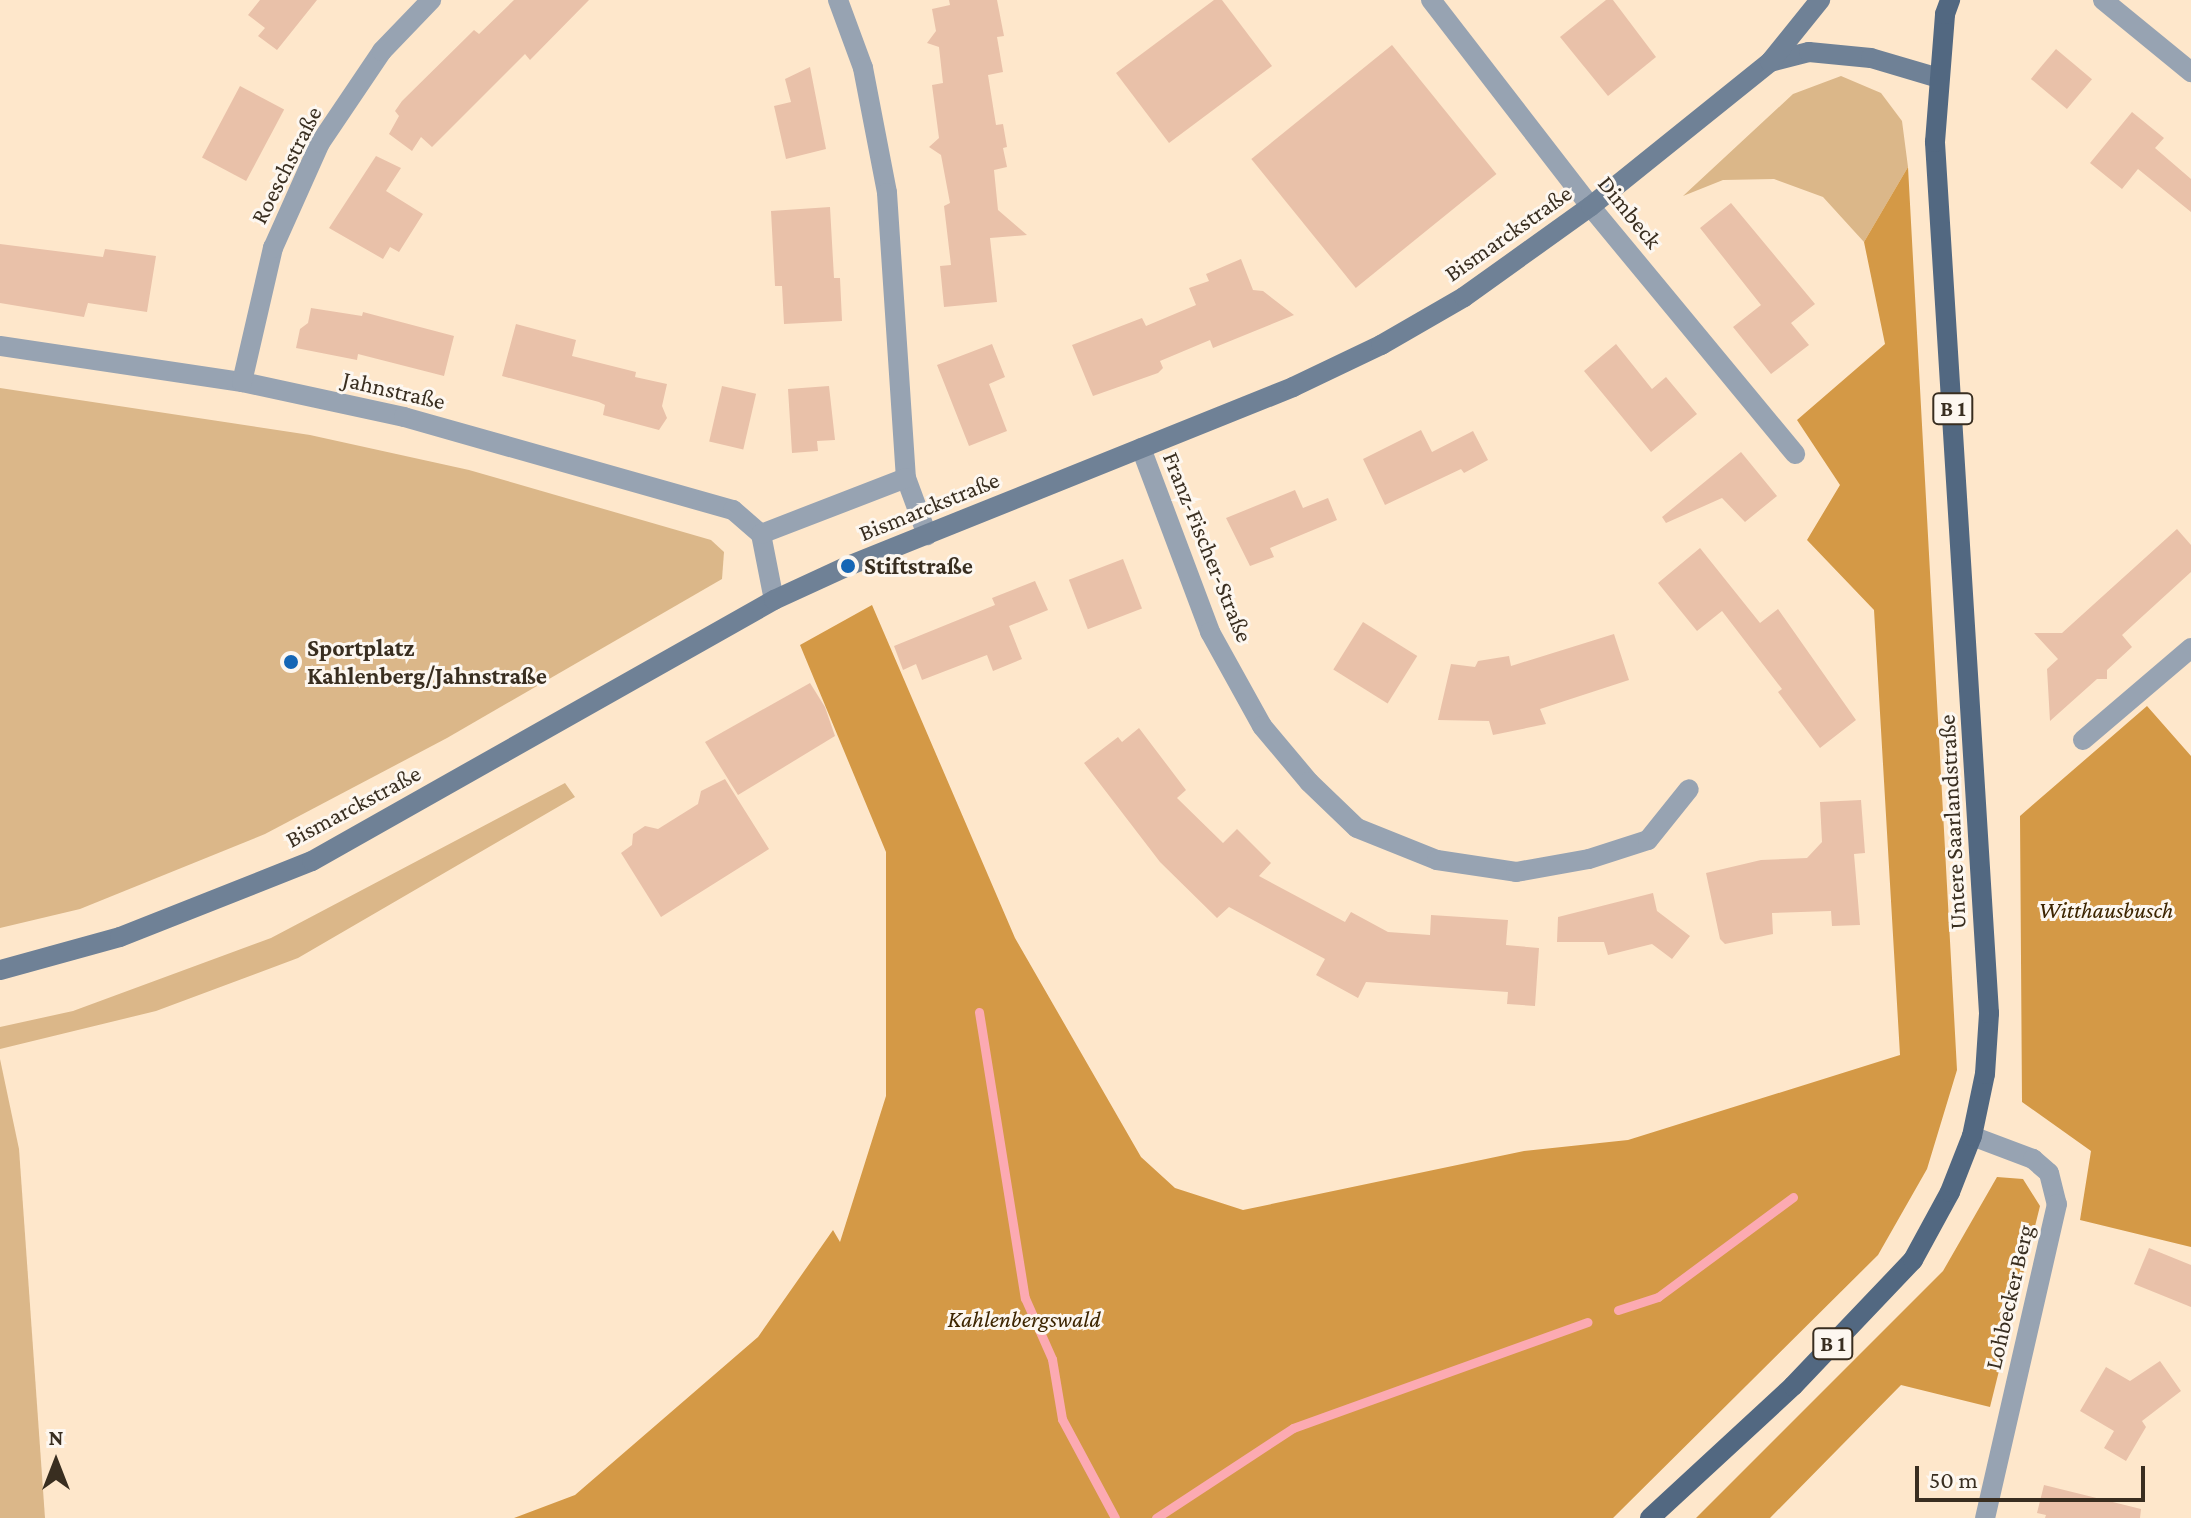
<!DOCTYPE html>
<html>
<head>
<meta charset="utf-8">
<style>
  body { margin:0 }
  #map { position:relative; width:2191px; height:1518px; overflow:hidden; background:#fee7cb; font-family:"Crimson Pro",serif }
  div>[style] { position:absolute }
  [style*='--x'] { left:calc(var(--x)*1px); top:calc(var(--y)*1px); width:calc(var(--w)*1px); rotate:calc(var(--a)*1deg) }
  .green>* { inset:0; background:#dbb789 }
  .forest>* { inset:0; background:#d49946 }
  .stream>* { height:9px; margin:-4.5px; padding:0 4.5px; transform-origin:4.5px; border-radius:4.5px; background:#fcaab2 }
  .building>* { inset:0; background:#e9c1a9; transform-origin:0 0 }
  .minor>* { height:20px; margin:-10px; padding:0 10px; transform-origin:10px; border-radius:10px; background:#97a3b2 }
  .secondary>* { height:20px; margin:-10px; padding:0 10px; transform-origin:10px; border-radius:10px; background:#6f8196 }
  .primary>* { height:20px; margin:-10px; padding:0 10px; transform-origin:10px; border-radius:10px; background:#526881 }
  .dots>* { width:22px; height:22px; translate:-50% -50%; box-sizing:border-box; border:4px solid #fdf7f0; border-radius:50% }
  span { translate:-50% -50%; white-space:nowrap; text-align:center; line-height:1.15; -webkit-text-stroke:6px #fdf7f0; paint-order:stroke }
  .shield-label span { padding:2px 6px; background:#fdf7f0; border:2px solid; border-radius:6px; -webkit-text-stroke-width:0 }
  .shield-label { font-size:22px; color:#392e20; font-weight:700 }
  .street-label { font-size:24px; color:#392e20 }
  .poi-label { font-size:24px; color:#392e20; font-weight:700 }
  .left { translate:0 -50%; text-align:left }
  .park-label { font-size:24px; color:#3d2501; font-style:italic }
  .north { position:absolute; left:16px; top:1422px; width:80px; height:80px; -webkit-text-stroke:6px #fdf7f0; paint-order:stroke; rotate:0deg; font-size:22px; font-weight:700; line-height:32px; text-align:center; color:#392e20 }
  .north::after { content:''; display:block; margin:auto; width:28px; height:36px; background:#392e20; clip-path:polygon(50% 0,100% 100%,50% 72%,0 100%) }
  .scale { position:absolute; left:1915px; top:1466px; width:230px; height:36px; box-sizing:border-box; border:4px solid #392e20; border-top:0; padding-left:10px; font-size:24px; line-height:28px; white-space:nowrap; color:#392e20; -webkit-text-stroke:6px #fdf7f0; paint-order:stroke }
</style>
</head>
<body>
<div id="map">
  <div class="green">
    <div style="clip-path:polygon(1841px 76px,1881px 93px,1902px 121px,1908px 167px,1864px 242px,1823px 197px,1774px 179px,1723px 180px,1683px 196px,1793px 94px)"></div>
    <div style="clip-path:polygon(0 388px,310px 435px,469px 470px,711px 540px,724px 552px,722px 579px,447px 738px,265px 834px,80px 909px,0 928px)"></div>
    <div style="clip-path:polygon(565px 783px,575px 797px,298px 958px,156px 1011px,0 1049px,0 1027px,73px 1011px,271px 938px)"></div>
    <div style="clip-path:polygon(0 1059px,19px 1149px,45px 1518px,0 1518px)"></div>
  </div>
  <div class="forest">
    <div style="clip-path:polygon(1908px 167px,1957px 1070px,1927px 1169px,1878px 1255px,1613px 1518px,514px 1518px,575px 1495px,758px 1337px,833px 1230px,840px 1242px,886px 1096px,886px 852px,800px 645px,872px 605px,1015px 938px,1141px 1157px,1175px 1188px,1243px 1210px,1524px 1151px,1628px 1140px,1900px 1055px,1874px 610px,1807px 540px,1840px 485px,1797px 420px,1885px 344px,1864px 242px)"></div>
    <div style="clip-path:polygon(2147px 706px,2191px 756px,2191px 1247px,2080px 1220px,2091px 1151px,2022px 1102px,2020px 816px)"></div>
    <div style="clip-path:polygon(1997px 1177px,2023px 1179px,2040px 1206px,1990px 1407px,1901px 1385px,1770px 1518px,1696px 1518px,1943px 1271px)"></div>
  </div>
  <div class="stream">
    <div style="--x:979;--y:1012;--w:290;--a:80.9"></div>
    <div style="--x:1025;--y:1298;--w:67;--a:66.1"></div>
    <div style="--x:1052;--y:1359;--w:61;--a:80.5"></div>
    <div style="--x:1062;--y:1419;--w:112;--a:61.8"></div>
    <div style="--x:1618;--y:1310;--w:42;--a:-18"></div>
    <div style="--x:1658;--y:1297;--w:168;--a:-36.5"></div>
    <div style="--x:1156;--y:1518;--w:164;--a:-33.3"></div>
    <div style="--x:1293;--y:1428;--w:313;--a:-19.8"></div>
  </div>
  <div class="building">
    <div style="clip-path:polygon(260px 0,317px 0,277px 50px,258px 36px,265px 28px,248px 15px)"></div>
    <div style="clip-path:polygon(514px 0,589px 0,530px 60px,525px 54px,432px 147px,421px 137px,412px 151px,389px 134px,399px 116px,395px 111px,402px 101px,474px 30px,479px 34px)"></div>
    <div style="clip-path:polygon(949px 0,997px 0,1004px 36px,997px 37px,1003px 72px,988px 75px,996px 125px,1003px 124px,1007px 147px,1003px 148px,1007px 167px,994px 170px,998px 210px,1027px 235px,990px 238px,997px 302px,944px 307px,940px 266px,951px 265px,944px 206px,950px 203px,941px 155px,929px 147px,939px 138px,932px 85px,943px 83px,939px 47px,927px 43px,936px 31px,932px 9px,950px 5px)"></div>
    <div style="clip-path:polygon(1214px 0,1222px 0,1272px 66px,1169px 143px,1116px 73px)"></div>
    <div style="clip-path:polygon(1606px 0,1613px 0,1656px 57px,1608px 96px,1560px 37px)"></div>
    <div style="left:1392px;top:45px;width:166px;height:181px;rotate:51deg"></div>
    <div style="left:2056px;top:49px;width:47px;height:39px;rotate:40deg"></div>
    <div style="clip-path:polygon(810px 67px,826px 149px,786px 159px,774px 106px,791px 102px,785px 79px)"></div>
    <div style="left:240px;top:86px;width:50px;height:81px;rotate:28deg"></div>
    <div style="clip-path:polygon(2132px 112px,2164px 138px,2155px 148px,2191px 179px,2191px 212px,2138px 169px,2122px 189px,2090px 163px)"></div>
    <div style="clip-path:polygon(376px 156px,401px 168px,386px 191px,423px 214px,399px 252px,390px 247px,383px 259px,329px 228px)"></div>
    <div style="clip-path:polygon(1731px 203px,1815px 304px,1791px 323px,1809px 345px,1771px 374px,1733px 327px,1761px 305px,1700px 228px)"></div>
    <div style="clip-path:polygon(830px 207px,834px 278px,840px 278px,842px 321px,784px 324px,782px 286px,775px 286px,771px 211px)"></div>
    <div style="clip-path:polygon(0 244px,103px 257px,105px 249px,156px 256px,147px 312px,88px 303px,84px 317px,0 303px)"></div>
    <div style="clip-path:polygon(1241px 259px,1253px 290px,1263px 291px,1294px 315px,1213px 348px,1210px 340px,1160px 361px,1163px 368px,1158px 373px,1093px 396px,1072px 345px,1142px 318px,1146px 326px,1196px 305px,1189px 288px,1209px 281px,1206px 274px)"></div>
    <div style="clip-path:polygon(311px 308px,362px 316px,363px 312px,454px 336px,444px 376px,358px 354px,357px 360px,296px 348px,300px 329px,308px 323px)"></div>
    <div style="clip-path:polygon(516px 324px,576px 340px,572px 356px,636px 372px,635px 377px,667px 384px,662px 406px,667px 418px,659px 430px,603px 415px,605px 405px,599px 402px,502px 376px)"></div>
    <div style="clip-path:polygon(992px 344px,1005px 377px,989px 384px,1007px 431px,969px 446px,937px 365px)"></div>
    <div style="clip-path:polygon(1616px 344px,1652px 389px,1666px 377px,1697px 414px,1651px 452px,1584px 371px)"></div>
    <div style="left:722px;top:386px;width:35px;height:57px;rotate:13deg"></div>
    <div style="clip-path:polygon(829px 386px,835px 440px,817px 441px,818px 451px,792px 453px,788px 389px)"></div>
    <div style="clip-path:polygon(1421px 430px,1432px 452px,1473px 431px,1488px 460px,1464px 473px,1461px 469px,1385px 505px,1363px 459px)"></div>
    <div style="clip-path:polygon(1741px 452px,1777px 496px,1745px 522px,1722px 498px,1666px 523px,1662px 517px)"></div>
    <div style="clip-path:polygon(1295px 490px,1303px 508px,1328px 498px,1337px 520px,1270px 548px,1274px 557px,1250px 566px,1226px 518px)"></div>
    <div style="clip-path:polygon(2177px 529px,2191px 545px,2191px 572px,2122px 635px,2132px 647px,2107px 670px,2107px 679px,2097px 679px,2050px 721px,2047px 669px,2058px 659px,2034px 633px,2062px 633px)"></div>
    <div style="clip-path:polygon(1700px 548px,1760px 623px,1778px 609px,1856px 720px,1820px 748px,1778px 692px,1782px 689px,1722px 611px,1697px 631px,1658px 583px)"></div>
    <div style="left:1123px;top:559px;width:53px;height:58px;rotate:69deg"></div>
    <div style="clip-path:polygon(1035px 581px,1048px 610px,1009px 626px,1022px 659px,993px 671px,987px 655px,922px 680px,916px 664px,903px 670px,894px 646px,995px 605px,992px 598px)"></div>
    <div style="left:1363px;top:622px;width:64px;height:56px;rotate:32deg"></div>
    <div style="clip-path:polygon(1614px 634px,1629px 680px,1540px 709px,1546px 724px,1493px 735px,1489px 721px,1438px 720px,1451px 664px,1475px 667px,1478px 661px,1509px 656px,1511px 666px)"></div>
    <div style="clip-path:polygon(810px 683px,825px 707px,835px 736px,738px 795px,705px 742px)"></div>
    <div style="clip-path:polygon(1139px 728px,1186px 790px,1177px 798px,1223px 843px,1237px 829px,1271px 863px,1259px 876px,1345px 922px,1351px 912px,1388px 932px,1430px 935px,1431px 915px,1508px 920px,1506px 945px,1539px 948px,1535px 1006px,1507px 1004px,1508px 992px,1366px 982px,1358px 998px,1316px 975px,1325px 959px,1229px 907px,1217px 918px,1160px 862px,1084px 763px,1118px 737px,1122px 742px)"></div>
    <div style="clip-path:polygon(725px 779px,769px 849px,661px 917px,621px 853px,632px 845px,633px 834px,645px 826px,658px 829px,698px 804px,701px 791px)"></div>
    <div style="clip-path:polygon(1861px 800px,1865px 853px,1854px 854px,1860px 925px,1832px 926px,1831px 911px,1772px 913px,1773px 934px,1725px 944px,1720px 939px,1706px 873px,1761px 860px,1807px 858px,1822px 842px,1820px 802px)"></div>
    <div style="clip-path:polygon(1653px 893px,1657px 911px,1690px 936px,1672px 959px,1652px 944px,1608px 955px,1604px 942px,1557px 942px,1558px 917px)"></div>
    <div style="clip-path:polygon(2149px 1248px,2191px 1265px,2191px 1307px,2134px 1284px)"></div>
    <div style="clip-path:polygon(2160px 1361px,2181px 1391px,2142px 1421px,2146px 1427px,2126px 1461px,2104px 1448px,2114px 1431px,2080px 1411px,2106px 1367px,2130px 1381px)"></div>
    <div style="clip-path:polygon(2044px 1485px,2141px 1509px,2140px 1518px,2045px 1518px,2046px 1515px,2037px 1513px)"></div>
  </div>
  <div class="minor">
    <div style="--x:838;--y:0;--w:72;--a:69.8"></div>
    <div style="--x:863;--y:68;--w:127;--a:79.1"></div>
    <div style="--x:887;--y:193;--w:286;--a:86.2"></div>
    <div style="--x:906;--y:478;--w:61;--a:69.8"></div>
    <div style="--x:1431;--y:0;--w:268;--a:52.3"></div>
    <div style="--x:1595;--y:212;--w:314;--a:50.4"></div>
    <div style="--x:2103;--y:0;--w:114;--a:39.3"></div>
    <div style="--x:0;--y:346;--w:245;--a:8.5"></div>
    <div style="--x:242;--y:382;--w:166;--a:12.2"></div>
    <div style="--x:404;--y:417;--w:342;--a:15.8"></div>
    <div style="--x:733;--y:510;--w:37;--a:41"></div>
    <div style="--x:761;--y:534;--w:67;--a:78.9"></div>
    <div style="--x:242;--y:382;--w:138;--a:-77"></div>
    <div style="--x:273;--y:248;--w:115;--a:-65.9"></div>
    <div style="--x:320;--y:143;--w:111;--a:-56"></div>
    <div style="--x:382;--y:51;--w:71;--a:-46.1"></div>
    <div style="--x:1141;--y:448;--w:197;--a:69.4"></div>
    <div style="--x:1210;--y:632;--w:107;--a:61"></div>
    <div style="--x:1262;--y:726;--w:73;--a:50"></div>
    <div style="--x:1309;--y:782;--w:66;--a:43.8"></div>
    <div style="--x:1357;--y:828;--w:86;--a:21.8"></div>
    <div style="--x:1437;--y:860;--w:80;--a:8.6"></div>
    <div style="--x:1516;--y:872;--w:74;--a:-10.1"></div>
    <div style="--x:1589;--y:859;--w:62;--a:-17.9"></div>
    <div style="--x:1648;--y:840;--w:65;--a:-51.2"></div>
    <div style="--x:761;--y:534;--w:155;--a:-21.1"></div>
    <div style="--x:2083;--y:740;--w:142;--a:-40.4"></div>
    <div style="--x:1972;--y:1136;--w:65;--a:20.7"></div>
    <div style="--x:2033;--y:1159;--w:21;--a:41"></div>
    <div style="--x:2049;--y:1173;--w:32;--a:76"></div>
    <div style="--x:2057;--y:1204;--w:322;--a:102.9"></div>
  </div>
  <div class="secondary">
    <div style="--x:1770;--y:62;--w:40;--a:-14.4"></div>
    <div style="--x:1809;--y:52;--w:62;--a:5.5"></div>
    <div style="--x:1871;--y:58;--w:71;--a:16.4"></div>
    <div style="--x:0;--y:970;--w:124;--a:-15.4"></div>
    <div style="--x:120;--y:937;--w:206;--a:-21.6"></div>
    <div style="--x:312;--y:861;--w:531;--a:-29.46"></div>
    <div style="--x:774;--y:600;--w:81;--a:-24.7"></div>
    <div style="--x:848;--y:566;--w:480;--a:-21.9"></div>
    <div style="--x:1293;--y:387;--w:98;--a:-25.5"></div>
    <div style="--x:1381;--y:345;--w:96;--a:-30"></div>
    <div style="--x:1464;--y:297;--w:156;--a:-35.6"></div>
    <div style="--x:1591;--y:206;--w:230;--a:-38.8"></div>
    <div style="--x:1770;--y:62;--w:80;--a:-51.1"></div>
  </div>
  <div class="primary">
    <div style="--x:1650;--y:1518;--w:195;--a:-42.7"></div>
    <div style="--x:1793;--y:1386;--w:174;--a:-46.4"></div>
    <div style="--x:1913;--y:1260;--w:77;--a:-61.4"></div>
    <div style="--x:1950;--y:1192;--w:60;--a:-68.6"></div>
    <div style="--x:1972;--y:1136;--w:63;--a:-78.2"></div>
    <div style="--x:1985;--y:1074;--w:61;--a:-86.2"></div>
    <div style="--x:1989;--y:1013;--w:873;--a:-93.55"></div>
    <div style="--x:1935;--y:142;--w:128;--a:-85.5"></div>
    <div style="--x:1945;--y:14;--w:15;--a:-70"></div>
  </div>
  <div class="dots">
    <div style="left:848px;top:566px;background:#1566b5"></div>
    <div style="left:291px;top:662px;background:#1566b5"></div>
  </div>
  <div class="shield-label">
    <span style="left:1953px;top:409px">B 1</span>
    <span style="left:1833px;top:1344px">B 1</span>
  </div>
  <div class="street-label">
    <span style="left:286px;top:165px;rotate:-63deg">Roeschstraße</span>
    <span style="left:1630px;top:212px;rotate:51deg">Dimbeck</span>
    <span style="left:1508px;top:233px;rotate:-35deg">Bismarckstraße</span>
    <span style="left:394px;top:390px;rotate:13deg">Jahnstraße</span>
    <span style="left:929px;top:506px;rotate:-22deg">Bismarckstraße</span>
    <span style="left:1208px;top:547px;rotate:68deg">Franz-Fischer-Straße</span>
    <span style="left:353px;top:806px;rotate:-28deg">Bismarckstraße</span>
    <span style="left:1952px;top:822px;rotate:-93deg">Untere Saarlandstraße</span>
    <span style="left:2009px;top:1297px;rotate:-77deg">Lohbecker Berg</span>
  </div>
  <div class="poi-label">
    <span class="left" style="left:864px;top:566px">Stiftstraße</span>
    <span class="left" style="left:307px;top:662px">Sportplatz<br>Kahlenberg/Jahnstraße</span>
  </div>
  <div class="park-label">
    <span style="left:2106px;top:910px">Witthausbusch</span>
    <span style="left:1024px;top:1319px">Kahlenbergswald</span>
  </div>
  <div class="north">N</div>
  <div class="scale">50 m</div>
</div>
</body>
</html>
